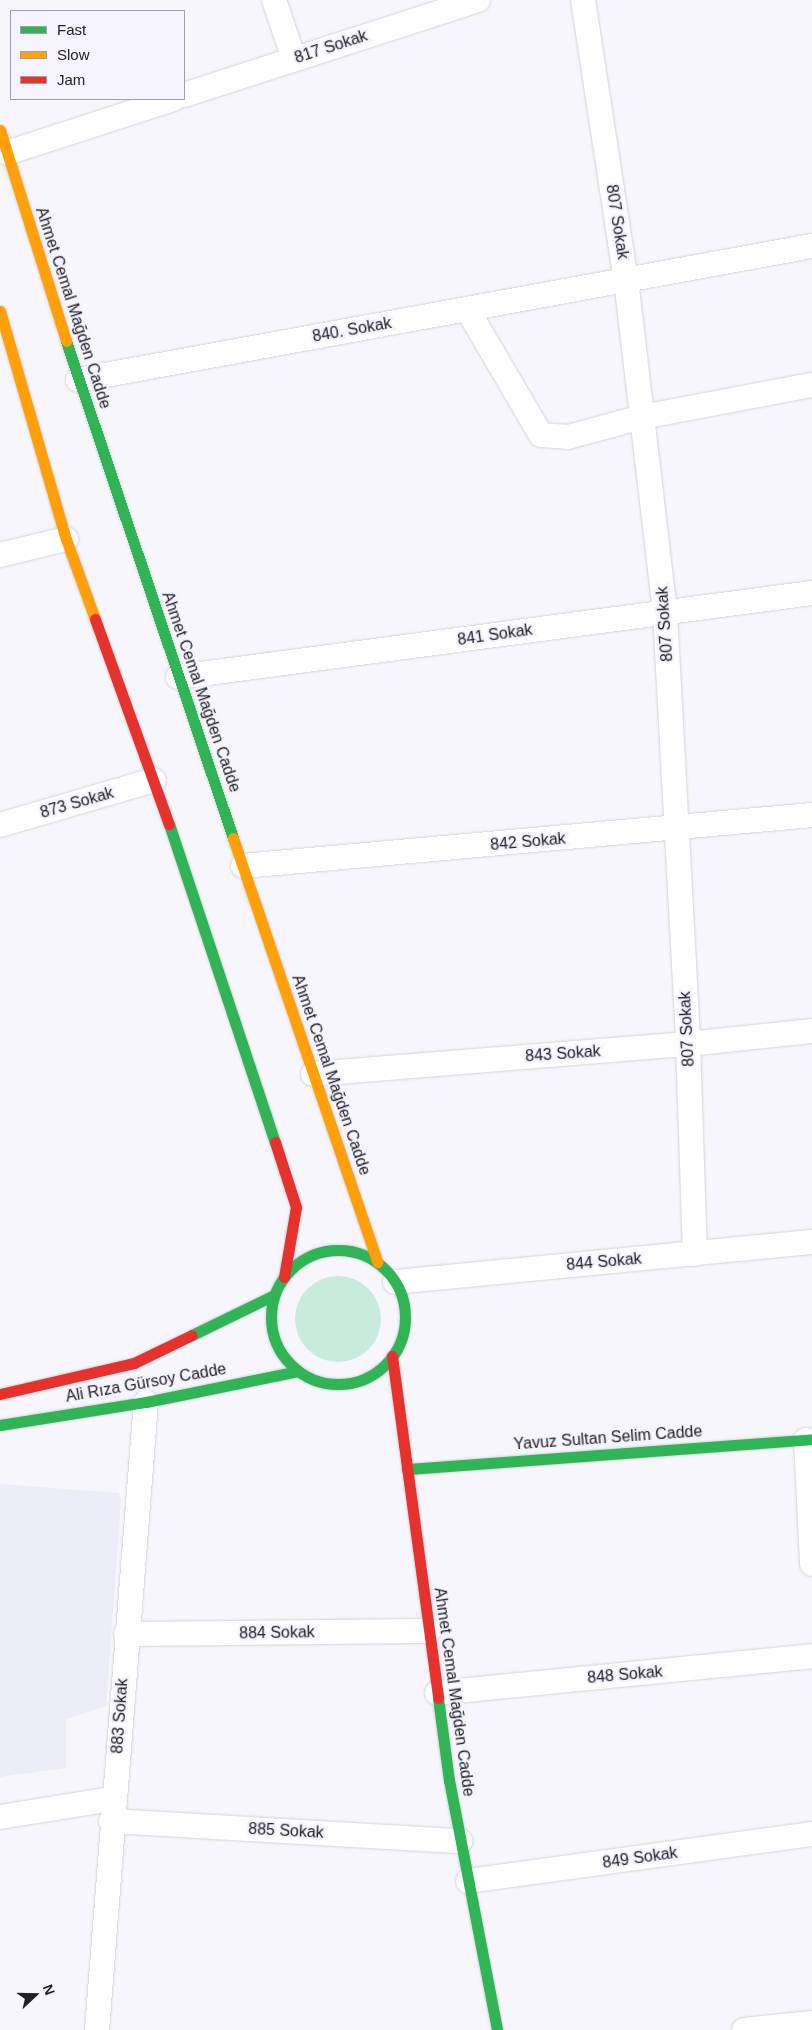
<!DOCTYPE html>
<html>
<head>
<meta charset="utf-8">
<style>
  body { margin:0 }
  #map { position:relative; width:812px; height:2030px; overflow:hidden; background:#f7f6fc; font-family:Arial,sans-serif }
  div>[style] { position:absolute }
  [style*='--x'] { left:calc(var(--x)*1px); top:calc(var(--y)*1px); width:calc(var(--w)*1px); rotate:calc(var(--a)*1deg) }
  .built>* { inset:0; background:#ecebf8 }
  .green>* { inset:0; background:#c9ebdd }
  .round { border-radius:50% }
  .roads { filter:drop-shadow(0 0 1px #d3d2d8) drop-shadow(0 0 1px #d3d2d8) }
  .street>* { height:24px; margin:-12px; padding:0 12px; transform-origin:12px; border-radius:12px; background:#fefeff }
  .fast>* { height:11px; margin:-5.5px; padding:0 5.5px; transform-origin:5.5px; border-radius:5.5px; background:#30b455 }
  .fast>.ring { margin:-5.5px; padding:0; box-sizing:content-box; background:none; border:11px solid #30b455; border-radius:50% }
  .slow>* { height:11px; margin:-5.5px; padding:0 5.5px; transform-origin:5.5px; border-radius:5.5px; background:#ff9f0a }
  .jam>* { height:11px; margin:-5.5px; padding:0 5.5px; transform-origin:5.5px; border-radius:5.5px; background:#e5322d }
  span { translate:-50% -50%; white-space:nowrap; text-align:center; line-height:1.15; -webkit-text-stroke:5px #f5f4fe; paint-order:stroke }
  .street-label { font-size:16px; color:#212026 }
  .legend { position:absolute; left:10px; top:10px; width:175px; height:90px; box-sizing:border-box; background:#f5f4fe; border:1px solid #a09fa8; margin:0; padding:6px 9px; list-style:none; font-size:15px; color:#212026 }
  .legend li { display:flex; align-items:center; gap:10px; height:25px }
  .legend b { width:25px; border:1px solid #a09fa8 }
  .north { position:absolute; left:10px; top:1970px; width:50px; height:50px; -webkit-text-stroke:4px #f5f4fe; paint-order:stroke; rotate:69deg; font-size:14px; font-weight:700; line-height:20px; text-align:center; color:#212026 }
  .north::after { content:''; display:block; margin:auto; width:18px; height:22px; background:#212026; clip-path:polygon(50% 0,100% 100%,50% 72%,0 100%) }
</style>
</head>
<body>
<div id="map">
  <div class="built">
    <div style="clip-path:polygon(0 1484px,119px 1493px,121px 1501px,106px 1706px,66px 1719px,66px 1768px,0 1777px)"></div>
  </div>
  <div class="green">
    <div class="round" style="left:295px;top:1276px;width:86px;height:86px"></div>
  </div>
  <div class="roads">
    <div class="street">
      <div style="--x:274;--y:0;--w:62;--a:71.3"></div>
      <div style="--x:583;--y:0;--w:283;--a:81.3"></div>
      <div style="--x:626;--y:280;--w:335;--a:83.3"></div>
      <div style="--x:665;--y:613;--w:432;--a:86.9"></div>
      <div style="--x:688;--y:1044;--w:210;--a:88.1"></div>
      <div style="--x:184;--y:95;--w:309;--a:-17.9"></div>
      <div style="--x:7;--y:153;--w:175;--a:-18"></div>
      <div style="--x:467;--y:309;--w:146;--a:59.6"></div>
      <div style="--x:541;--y:435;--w:27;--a:4"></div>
      <div style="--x:568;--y:437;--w:77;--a:-15.1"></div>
      <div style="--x:642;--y:417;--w:173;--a:-10.7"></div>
      <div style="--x:78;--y:380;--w:746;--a:-10.35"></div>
      <div style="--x:0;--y:555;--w:68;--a:-13.6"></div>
      <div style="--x:178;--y:677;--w:640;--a:-7.55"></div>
      <div style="--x:0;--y:825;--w:160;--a:-16.3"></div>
      <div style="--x:243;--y:866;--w:571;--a:-5.12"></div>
      <div style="--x:313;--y:1074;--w:376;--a:-4.6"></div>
      <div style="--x:688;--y:1044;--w:125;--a:-6"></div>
      <div style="--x:395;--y:1282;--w:419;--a:-5.5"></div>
      <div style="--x:806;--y:1440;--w:124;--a:87.2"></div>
      <div style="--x:126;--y:1634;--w:303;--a:-0.6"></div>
      <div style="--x:437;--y:1693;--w:377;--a:-5.6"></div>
      <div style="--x:0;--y:1817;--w:114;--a:-9.1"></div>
      <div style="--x:111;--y:1821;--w:350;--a:3.3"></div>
      <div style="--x:468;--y:1881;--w:347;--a:-7.8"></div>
      <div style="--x:97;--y:2030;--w:630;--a:-85.54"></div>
      <div style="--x:744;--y:2030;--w:68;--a:-5.9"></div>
    </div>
    <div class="fast">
      <div style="--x:66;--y:341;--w:524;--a:71.43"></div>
      <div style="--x:169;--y:824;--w:335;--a:71.6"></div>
      <div class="ring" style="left:271px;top:1250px;width:123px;height:123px"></div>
      <div style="--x:192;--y:1335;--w:91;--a:-26"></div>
      <div style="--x:0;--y:1425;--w:148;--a:-9"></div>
      <div style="--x:146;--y:1402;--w:155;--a:-11.5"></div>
      <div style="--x:407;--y:1469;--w:406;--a:-4.2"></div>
      <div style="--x:438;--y:1698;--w:83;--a:82.4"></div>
      <div style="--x:449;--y:1780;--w:255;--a:79.1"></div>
    </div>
    <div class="slow">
      <div style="--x:0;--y:130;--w:221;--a:72.6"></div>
      <div style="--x:0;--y:311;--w:237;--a:73.9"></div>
      <div style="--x:66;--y:539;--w:85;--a:70.1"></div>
      <div style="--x:233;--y:838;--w:448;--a:71.2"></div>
    </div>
    <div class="jam">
      <div style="--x:95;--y:619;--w:218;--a:70.2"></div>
      <div style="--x:275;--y:1142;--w:68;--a:72.1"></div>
      <div style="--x:296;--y:1207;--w:71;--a:99.7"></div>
      <div style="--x:392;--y:1356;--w:345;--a:82.3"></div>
      <div style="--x:0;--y:1394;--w:138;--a:-13"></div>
      <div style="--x:134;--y:1363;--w:64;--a:-25.8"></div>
    </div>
  </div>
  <div class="street-label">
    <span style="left:331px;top:47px;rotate:-18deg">817 Sokak</span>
    <span style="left:617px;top:222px;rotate:81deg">807 Sokak</span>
    <span style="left:73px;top:308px;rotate:72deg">Ahmet Cemal Mağden Cadde</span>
    <span style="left:352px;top:330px;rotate:-10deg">840. Sokak</span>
    <span style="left:665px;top:624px;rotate:-94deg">807 Sokak</span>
    <span style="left:495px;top:635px;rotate:-8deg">841 Sokak</span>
    <span style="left:201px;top:692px;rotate:71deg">Ahmet Cemal Mağden Cadde</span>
    <span style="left:77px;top:803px;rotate:-16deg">873 Sokak</span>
    <span style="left:528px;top:842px;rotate:-5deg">842 Sokak</span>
    <span style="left:687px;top:1029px;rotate:-93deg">807 Sokak</span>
    <span style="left:563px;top:1054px;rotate:-4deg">843 Sokak</span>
    <span style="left:331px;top:1075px;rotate:71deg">Ahmet Cemal Mağden Cadde</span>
    <span style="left:604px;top:1262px;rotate:-5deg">844 Sokak</span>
    <span style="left:146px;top:1383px;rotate:-10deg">Ali Rıza Gürsoy Cadde</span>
    <span style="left:608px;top:1438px;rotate:-4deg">Yavuz Sultan Selim Cadde</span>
    <span style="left:277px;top:1633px;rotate:-1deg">884 Sokak</span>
    <span style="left:625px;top:1675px;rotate:-5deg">848 Sokak</span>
    <span style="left:454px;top:1692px;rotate:82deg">Ahmet Cemal Mağden Cadde</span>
    <span style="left:120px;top:1716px;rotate:-86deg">883 Sokak</span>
    <span style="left:286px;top:1831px;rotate:3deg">885 Sokak</span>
    <span style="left:640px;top:1858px;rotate:-8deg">849 Sokak</span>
  </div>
  <ul class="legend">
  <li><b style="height:6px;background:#30b455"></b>Fast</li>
  <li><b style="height:6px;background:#ff9f0a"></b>Slow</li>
  <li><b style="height:6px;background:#e5322d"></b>Jam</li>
  </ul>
  <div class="north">N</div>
</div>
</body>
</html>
